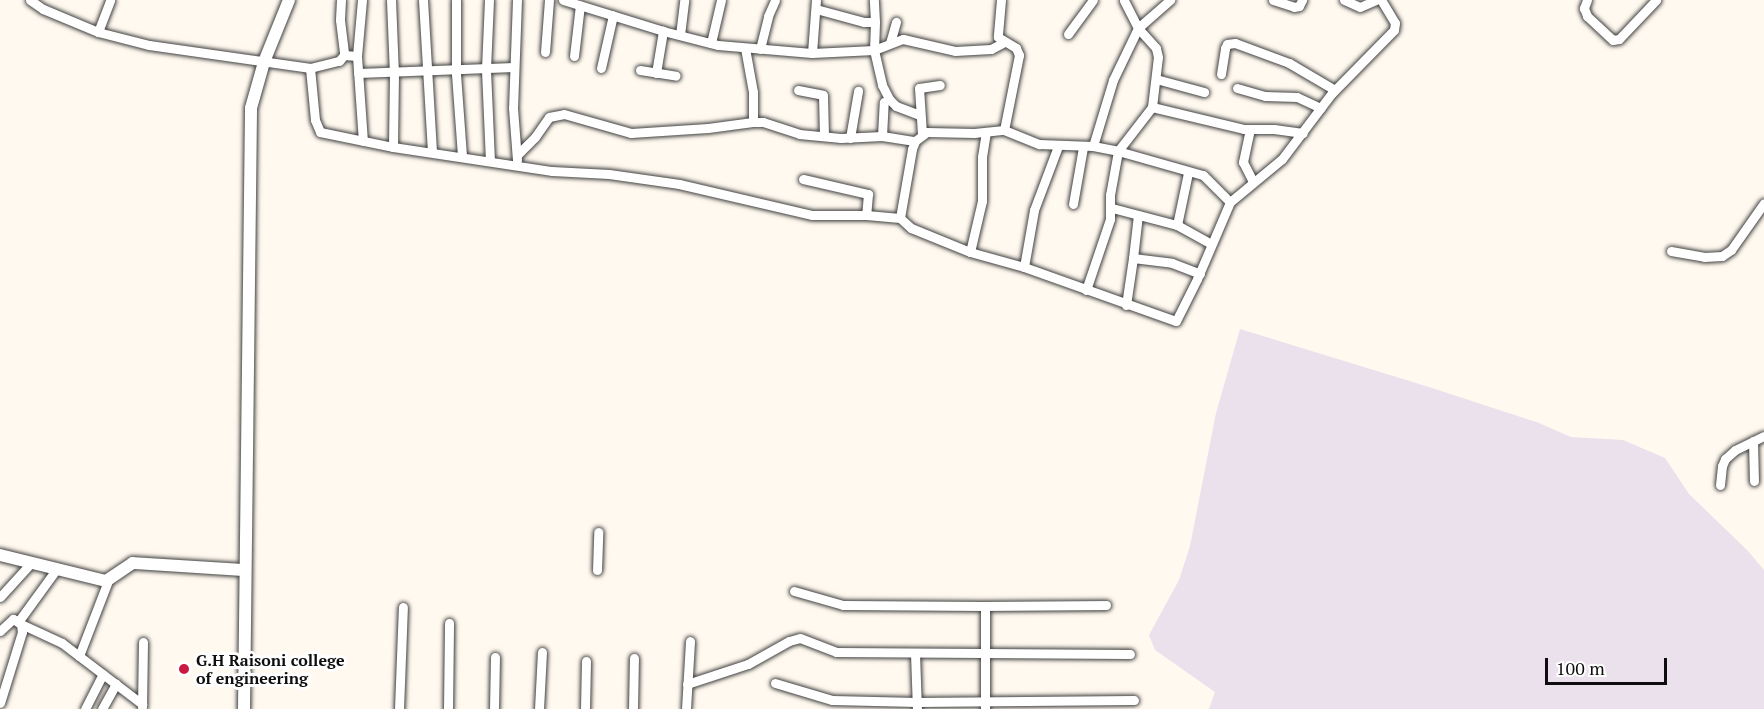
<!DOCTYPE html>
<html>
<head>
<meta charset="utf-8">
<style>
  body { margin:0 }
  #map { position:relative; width:1764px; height:709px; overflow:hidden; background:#fff9ef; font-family:"PT Serif",serif }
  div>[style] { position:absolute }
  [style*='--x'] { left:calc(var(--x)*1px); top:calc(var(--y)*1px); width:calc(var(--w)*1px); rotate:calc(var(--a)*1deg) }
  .industrial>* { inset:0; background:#eae1ed }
  .roads { filter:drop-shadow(0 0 2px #414141) drop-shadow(0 0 2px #414141) }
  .minor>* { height:9px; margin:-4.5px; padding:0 4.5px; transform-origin:4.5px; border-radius:4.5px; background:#fff }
  .tertiary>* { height:12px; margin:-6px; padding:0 6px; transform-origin:6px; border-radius:6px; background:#fff }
  .dots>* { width:16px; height:16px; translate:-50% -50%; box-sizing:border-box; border:3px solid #fff; border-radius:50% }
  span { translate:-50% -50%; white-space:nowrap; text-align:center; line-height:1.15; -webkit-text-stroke:6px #fff; paint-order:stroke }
  .poi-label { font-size:16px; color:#0e0e0e; font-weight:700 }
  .left { translate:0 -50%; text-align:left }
  .scale { position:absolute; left:1545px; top:658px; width:122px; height:27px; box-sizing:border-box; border:3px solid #0e0e0e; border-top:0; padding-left:8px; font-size:18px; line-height:21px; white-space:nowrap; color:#0e0e0e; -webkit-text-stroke:4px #fff; paint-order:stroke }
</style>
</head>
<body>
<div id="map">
  <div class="industrial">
    <div style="clip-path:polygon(1240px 329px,1429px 387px,1539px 423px,1571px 437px,1623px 440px,1665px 458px,1689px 494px,1748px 551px,1764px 570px,1764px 709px,1209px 709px,1215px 692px,1155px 650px,1149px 635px,1179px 580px,1190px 546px,1216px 413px)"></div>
  </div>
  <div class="roads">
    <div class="minor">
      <div style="--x:30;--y:0;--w:16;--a:35"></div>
      <div style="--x:43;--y:9;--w:60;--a:22.7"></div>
      <div style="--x:98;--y:32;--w:53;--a:14.3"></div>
      <div style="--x:149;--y:45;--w:163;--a:8.1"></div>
      <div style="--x:310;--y:68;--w:52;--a:84.5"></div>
      <div style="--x:315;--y:120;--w:13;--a:67"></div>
      <div style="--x:320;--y:132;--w:75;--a:11.6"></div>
      <div style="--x:393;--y:147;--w:161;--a:8.6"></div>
      <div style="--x:552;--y:171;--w:57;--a:3"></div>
      <div style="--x:609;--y:174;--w:71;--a:8.1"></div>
      <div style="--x:679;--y:184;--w:137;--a:13.1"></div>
      <div style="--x:812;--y:215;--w:54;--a:0"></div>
      <div style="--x:866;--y:215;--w:34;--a:5"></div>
      <div style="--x:900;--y:218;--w:15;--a:42"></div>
      <div style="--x:911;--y:228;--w:64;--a:22.1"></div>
      <div style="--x:970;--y:252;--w:56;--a:15.5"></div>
      <div style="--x:1024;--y:267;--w:161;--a:19.6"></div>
      <div style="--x:1176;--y:321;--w:47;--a:-63.4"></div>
      <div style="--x:1197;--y:279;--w:84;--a:-66.8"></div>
      <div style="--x:1230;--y:202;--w:67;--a:-39.6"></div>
      <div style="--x:1282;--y:159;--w:83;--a:-52.9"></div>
      <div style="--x:1332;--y:93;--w:88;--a:-45.5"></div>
      <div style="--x:1394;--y:30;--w:7;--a:-82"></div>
      <div style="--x:1395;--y:23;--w:27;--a:-121"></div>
      <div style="--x:341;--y:0;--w:20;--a:93"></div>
      <div style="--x:340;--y:20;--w:35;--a:83"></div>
      <div style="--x:344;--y:55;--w:13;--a:4"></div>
      <div style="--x:362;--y:0;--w:56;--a:95.1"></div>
      <div style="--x:357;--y:56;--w:85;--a:86"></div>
      <div style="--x:391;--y:0;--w:74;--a:87.7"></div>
      <div style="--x:394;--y:74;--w:73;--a:90.8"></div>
      <div style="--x:423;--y:0;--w:152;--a:86.6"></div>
      <div style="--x:456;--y:0;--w:74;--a:90"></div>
      <div style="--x:456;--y:74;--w:82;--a:85.8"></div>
      <div style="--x:489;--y:0;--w:70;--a:92.5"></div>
      <div style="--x:486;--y:70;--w:91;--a:87.5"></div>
      <div style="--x:517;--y:0;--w:108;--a:92.1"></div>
      <div style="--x:513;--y:108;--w:52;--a:85.6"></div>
      <div style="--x:563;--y:0;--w:105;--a:17.2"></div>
      <div style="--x:663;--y:31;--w:57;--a:14.3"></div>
      <div style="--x:718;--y:45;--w:94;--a:4.9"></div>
      <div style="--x:812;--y:53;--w:62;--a:-2.8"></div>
      <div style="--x:874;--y:50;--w:36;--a:77"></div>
      <div style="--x:882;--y:85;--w:16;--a:63"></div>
      <div style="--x:889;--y:99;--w:10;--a:45"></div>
      <div style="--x:896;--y:106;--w:26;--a:21"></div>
      <div style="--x:1001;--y:0;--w:37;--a:95"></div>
      <div style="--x:998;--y:37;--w:21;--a:31"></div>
      <div style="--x:1016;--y:48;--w:8;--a:67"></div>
      <div style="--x:1019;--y:55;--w:76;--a:101.3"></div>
      <div style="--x:1273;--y:0;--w:22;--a:18"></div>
      <div style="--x:1294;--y:7;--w:5;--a:-11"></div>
      <div style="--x:1299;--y:6;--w:7;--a:-63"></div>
      <div style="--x:1344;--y:0;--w:17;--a:24"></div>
      <div style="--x:1360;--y:7;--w:17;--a:-24"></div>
      <div style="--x:1587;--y:0;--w:9;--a:111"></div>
      <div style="--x:1584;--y:8;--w:9;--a:69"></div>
      <div style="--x:1587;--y:16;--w:35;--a:43"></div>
      <div style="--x:1613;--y:40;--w:6;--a:-9"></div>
      <div style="--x:1619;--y:39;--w:54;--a:-46.5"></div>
      <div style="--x:816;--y:9;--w:50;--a:15.2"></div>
      <div style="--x:864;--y:22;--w:11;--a:0"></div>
      <div style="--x:875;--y:22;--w:22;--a:-93"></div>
      <div style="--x:875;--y:22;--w:28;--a:92"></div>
      <div style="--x:874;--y:50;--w:31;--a:-21"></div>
      <div style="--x:903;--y:39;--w:53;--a:13"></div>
      <div style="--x:955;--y:51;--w:36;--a:-3"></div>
      <div style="--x:991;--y:49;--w:15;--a:-28"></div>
      <div style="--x:98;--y:32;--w:34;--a:-69"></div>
      <div style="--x:1068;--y:34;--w:42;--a:-53.7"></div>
      <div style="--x:680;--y:35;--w:35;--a:-83"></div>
      <div style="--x:711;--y:43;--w:44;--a:-76.9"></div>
      <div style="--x:890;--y:43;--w:22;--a:-74"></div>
      <div style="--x:745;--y:48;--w:45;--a:79.7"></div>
      <div style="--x:753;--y:92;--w:30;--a:90"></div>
      <div style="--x:760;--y:49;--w:34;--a:-76"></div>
      <div style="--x:768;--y:16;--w:17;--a:-66"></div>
      <div style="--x:545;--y:52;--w:52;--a:-85.6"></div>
      <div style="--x:812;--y:53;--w:53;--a:-85.7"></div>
      <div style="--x:574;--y:56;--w:51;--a:-83.3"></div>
      <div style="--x:310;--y:68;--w:30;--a:-14"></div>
      <div style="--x:339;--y:61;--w:8;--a:-50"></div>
      <div style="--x:601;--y:68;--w:54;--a:-77.2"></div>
      <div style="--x:640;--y:70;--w:36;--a:9"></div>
      <div style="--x:358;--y:73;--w:156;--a:-2.2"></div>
      <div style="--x:656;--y:73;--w:43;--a:-80.5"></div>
      <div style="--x:1221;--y:74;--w:26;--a:-81"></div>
      <div style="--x:1225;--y:48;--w:4;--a:-63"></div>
      <div style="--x:1227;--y:44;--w:8;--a:-7"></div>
      <div style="--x:1235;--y:43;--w:58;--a:20.3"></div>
      <div style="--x:1289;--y:63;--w:53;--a:30.4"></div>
      <div style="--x:1156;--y:79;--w:50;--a:15.2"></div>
      <div style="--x:1237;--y:88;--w:29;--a:16"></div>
      <div style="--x:1265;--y:96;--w:32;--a:2"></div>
      <div style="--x:1297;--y:97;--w:26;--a:25"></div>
      <div style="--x:798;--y:90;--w:25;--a:11"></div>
      <div style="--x:823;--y:95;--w:41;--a:88.6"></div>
      <div style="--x:1152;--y:107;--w:95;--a:13.4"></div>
      <div style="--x:1244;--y:129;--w:30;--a:0"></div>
      <div style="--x:1274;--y:129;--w:29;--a:8"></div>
      <div style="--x:1250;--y:129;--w:34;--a:102"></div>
      <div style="--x:1243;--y:162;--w:22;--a:63"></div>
      <div style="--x:922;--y:134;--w:46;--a:-93.7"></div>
      <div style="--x:919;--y:88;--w:21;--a:-8"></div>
      <div style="--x:882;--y:136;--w:34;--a:-87"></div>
      <div style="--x:850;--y:138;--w:48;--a:-80.3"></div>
      <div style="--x:1093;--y:146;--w:69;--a:-73.1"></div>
      <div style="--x:1113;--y:80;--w:58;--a:-64.3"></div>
      <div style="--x:1138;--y:28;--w:43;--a:-41.2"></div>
      <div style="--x:517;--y:155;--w:25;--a:-45"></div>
      <div style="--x:535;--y:137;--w:24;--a:-55"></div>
      <div style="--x:549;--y:117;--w:15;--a:-11"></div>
      <div style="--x:564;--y:114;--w:70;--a:15.8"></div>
      <div style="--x:631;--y:133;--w:77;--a:-3.7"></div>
      <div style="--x:708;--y:128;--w:45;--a:-7.6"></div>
      <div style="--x:753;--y:122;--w:10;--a:0"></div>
      <div style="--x:763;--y:122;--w:38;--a:18"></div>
      <div style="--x:799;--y:134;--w:42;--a:5.4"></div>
      <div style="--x:841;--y:138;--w:41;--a:-2.8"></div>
      <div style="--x:882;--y:136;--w:33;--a:9"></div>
      <div style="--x:803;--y:179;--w:67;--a:13"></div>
      <div style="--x:868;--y:194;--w:21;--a:95"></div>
      <div style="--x:1073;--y:204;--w:58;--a:-80"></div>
      <div style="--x:1112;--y:208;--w:67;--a:14.7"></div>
      <div style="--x:1177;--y:225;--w:39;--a:29"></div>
      <div style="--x:900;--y:218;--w:70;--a:-80.1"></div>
      <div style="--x:912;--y:149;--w:9;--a:-69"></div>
      <div style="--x:915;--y:141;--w:15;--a:-37"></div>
      <div style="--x:927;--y:132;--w:47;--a:1.2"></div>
      <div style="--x:974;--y:133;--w:30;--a:-6"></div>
      <div style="--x:1004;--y:130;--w:38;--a:22"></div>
      <div style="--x:1039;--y:144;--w:54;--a:2.1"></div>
      <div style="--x:1093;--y:146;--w:25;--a:11"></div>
      <div style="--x:1118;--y:151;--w:56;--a:-52.3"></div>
      <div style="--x:1152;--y:107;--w:50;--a:-83.2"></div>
      <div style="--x:1158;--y:57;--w:9;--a:-103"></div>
      <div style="--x:1156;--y:48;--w:27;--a:-132"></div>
      <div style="--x:1138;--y:28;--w:31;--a:-117"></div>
      <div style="--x:1177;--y:225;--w:53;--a:-78.1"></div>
      <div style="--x:1671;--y:251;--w:34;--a:10"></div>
      <div style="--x:1704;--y:257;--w:18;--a:-3"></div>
      <div style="--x:1722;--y:256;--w:11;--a:-34"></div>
      <div style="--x:1731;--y:250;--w:57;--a:-54.9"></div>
      <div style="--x:970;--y:252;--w:52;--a:-76.8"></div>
      <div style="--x:982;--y:201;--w:44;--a:-90"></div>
      <div style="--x:982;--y:157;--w:25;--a:-81"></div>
      <div style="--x:1133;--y:258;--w:43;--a:-83.4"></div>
      <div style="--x:1024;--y:267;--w:58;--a:-80"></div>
      <div style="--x:1034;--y:210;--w:68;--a:-69.4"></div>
      <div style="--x:1086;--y:290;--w:75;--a:-71.3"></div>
      <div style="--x:1110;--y:219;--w:24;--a:-90"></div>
      <div style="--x:1110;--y:195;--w:45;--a:-79.7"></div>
      <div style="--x:1118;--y:151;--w:88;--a:15.8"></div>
      <div style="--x:1203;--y:175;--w:38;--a:45"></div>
      <div style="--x:1126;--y:305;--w:48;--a:-81.5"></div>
      <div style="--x:1133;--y:258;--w:39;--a:7"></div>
      <div style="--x:1172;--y:263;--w:30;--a:21"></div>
      <div style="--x:1753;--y:441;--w:40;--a:88.6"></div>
      <div style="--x:1720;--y:485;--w:19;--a:-84"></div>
      <div style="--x:1722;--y:466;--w:8;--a:-67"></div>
      <div style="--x:1725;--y:459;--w:13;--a:-42"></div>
      <div style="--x:1735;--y:450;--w:32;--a:-26"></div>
      <div style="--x:597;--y:570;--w:38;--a:-88"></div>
      <div style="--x:794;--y:591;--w:51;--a:15.9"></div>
      <div style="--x:843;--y:605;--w:142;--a:0.4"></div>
      <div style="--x:985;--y:606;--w:103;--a:90"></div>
      <div style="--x:0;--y:597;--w:45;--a:-47.7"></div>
      <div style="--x:985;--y:606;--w:121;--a:-0.5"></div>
      <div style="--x:18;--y:622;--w:63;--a:-54"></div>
      <div style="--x:21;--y:624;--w:45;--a:24.9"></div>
      <div style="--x:62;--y:643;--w:101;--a:37.3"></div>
      <div style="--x:0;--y:631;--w:18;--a:-43"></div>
      <div style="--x:13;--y:619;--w:9;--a:32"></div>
      <div style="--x:21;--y:624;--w:8;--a:83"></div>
      <div style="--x:22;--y:632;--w:74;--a:107.2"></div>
      <div style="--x:915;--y:653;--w:56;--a:88"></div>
      <div style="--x:79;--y:656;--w:80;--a:-68.9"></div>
      <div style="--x:775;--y:683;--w:59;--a:16.6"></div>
      <div style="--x:832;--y:700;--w:85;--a:1.3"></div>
      <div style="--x:917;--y:702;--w:217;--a:-0.5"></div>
      <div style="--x:687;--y:684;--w:64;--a:-18.2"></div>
      <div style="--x:748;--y:664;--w:47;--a:-29.3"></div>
      <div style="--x:789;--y:641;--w:11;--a:-15"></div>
      <div style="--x:800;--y:638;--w:39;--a:21"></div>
      <div style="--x:836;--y:652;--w:294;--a:0.4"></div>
      <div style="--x:142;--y:707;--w:65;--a:-89.1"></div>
      <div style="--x:85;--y:709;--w:39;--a:-63"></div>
      <div style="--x:102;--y:709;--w:29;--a:-61"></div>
      <div style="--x:399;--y:709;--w:102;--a:-87.8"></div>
      <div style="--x:448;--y:709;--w:86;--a:-89.3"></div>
      <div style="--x:494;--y:709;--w:52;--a:-88.9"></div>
      <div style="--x:539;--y:709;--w:57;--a:-87"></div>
      <div style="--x:585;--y:709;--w:48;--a:-88.8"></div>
      <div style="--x:633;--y:709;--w:51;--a:-88.9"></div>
      <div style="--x:686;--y:709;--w:68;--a:-86.6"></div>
    </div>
    <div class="tertiary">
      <div style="--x:0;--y:555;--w:109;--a:13.8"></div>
      <div style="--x:106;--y:581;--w:32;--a:-34"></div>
      <div style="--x:133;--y:563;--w:112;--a:3.6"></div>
      <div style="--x:244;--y:709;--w:601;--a:-89.33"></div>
      <div style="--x:251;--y:108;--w:48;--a:-74.2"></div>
      <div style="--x:264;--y:62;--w:67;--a:-68"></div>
    </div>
  </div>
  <div class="dots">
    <div style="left:184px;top:669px;background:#ca1a44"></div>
  </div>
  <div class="poi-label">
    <span class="left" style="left:196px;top:669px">G.H Raisoni college<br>of engineering</span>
  </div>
  <div class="scale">100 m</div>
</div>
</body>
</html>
